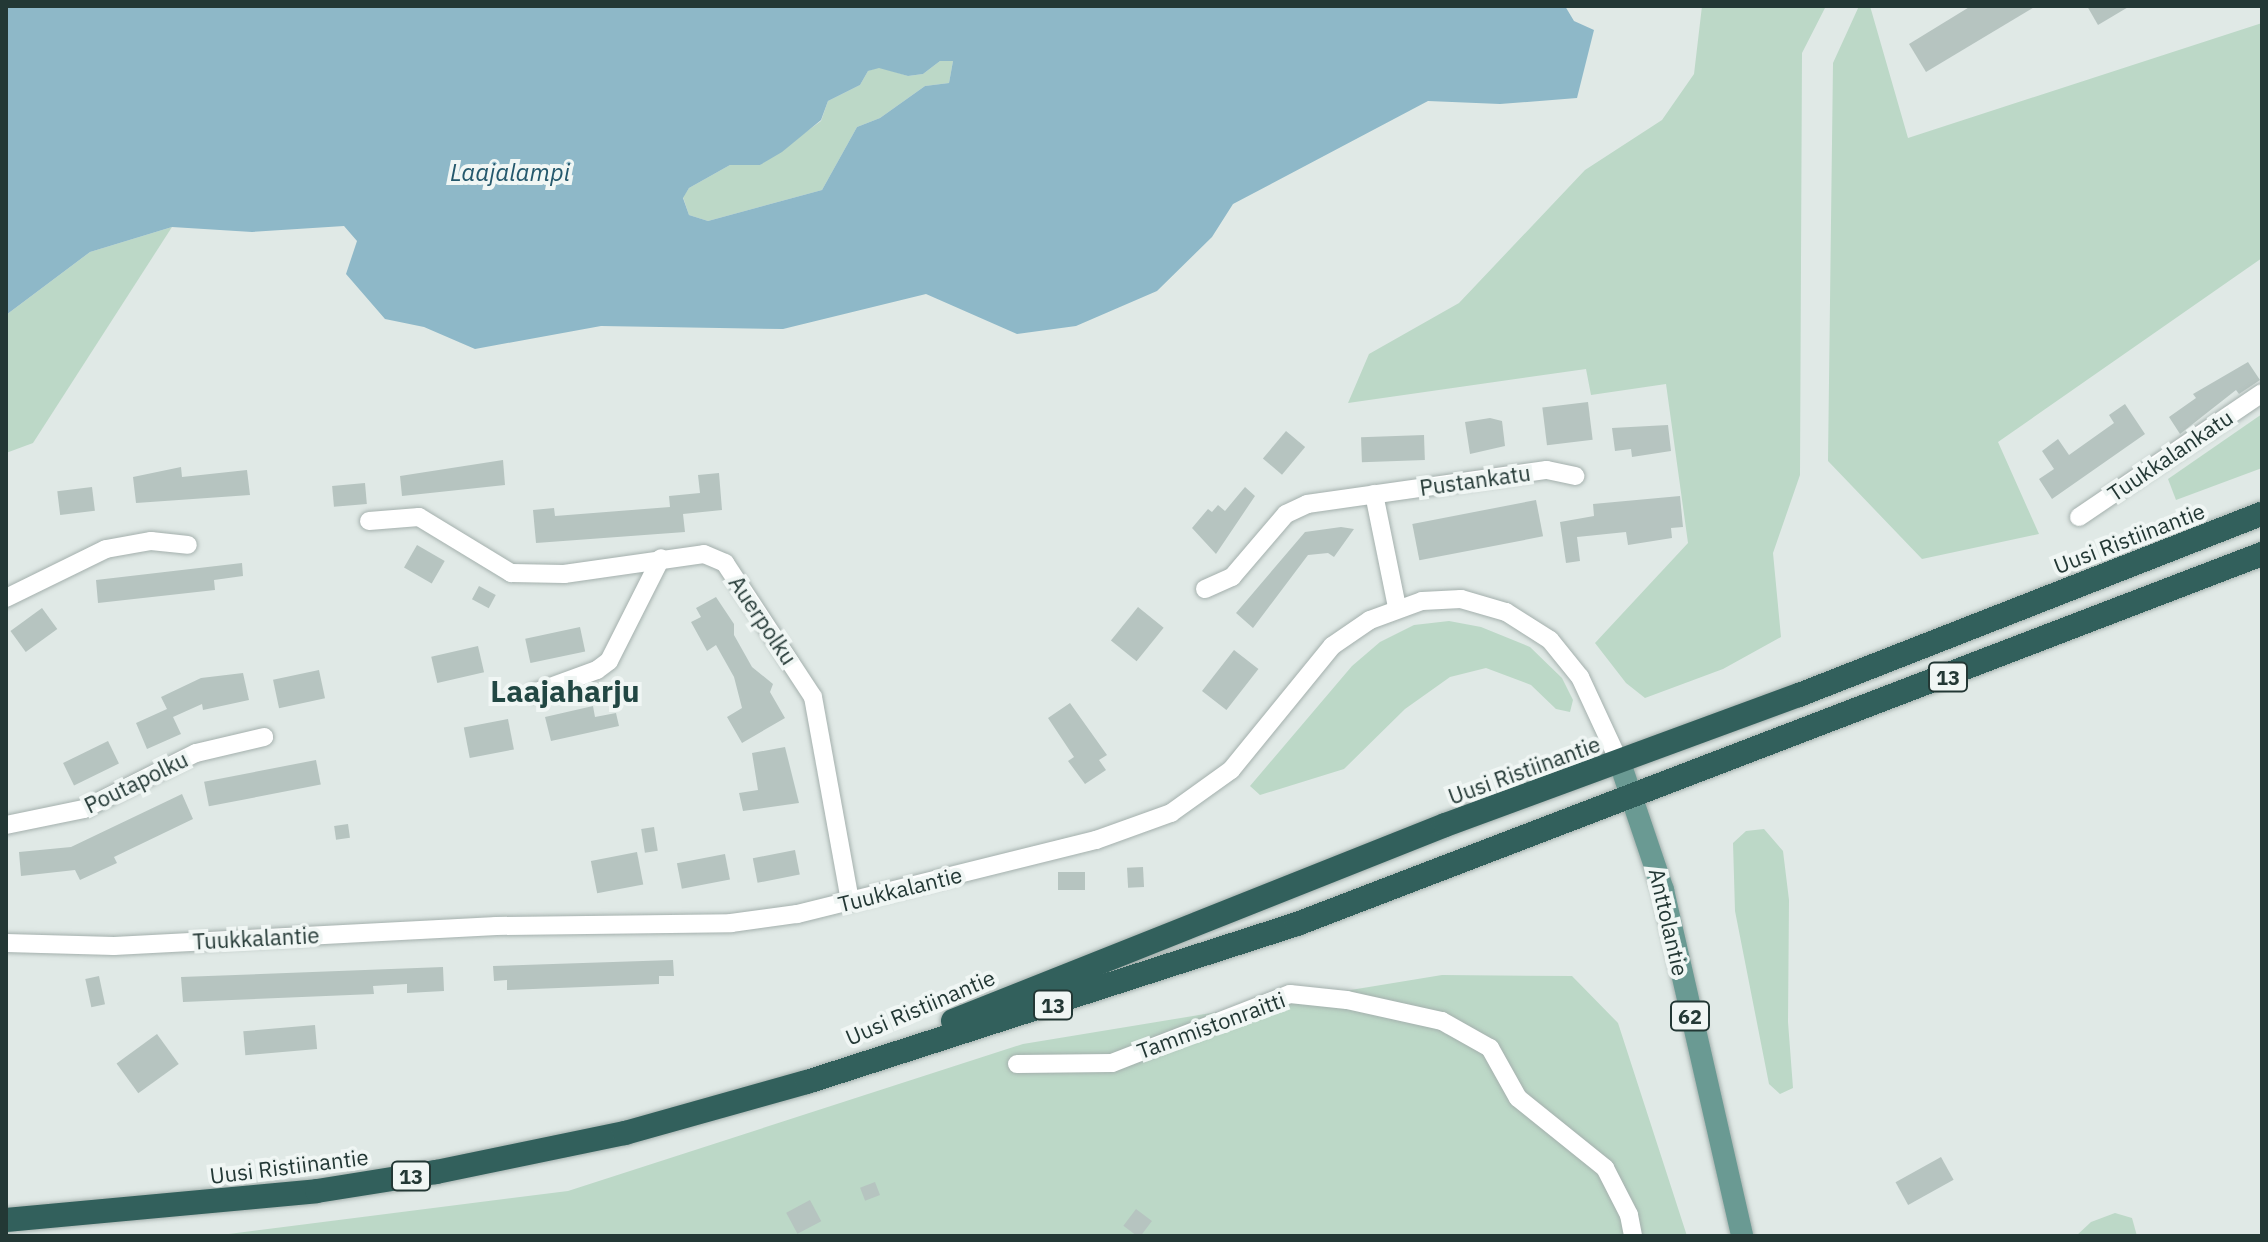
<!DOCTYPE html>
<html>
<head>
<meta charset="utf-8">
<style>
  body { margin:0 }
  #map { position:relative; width:2268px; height:1242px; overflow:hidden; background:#e0e9e6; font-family:"IBM Plex Sans",sans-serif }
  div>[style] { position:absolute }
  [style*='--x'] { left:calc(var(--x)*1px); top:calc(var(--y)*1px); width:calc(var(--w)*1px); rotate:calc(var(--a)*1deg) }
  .green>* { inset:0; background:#bcd8c7 }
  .water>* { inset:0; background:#8eb8c8 }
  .building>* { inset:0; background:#b6c4c0; transform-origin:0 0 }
  .roads { filter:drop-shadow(0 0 2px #a4b0ad) drop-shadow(0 0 2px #a4b0ad) }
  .minor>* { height:18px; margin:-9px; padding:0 9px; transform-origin:9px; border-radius:9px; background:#fff }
  .major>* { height:22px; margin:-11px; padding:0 11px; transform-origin:11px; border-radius:11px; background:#6a9a93 }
  .highway>* { height:24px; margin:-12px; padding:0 12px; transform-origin:12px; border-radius:12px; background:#32605c }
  span { translate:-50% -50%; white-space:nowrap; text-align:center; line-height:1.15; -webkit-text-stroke:8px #f0f6f4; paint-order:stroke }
  .shield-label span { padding:2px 6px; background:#f0f6f4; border:2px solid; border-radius:6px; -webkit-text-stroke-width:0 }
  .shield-label { font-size:20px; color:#233835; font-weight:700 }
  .street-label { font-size:22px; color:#233835 }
  .water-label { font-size:24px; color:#24586c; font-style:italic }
  .district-label { font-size:30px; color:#214743; font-weight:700 }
  .frame { position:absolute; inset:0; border:8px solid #233835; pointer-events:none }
</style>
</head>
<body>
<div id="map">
  <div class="green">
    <div style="clip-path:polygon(1702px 6px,1826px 6px,1802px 53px,1800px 475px,1773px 553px,1781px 637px,1723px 669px,1645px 698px,1626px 683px,1595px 643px,1688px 543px,1666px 384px,1591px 395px,1586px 369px,1348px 403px,1369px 354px,1459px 303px,1585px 170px,1662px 120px,1694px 74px)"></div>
    <div style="clip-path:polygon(1859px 6px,1870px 6px,1908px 138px,2262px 23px,2262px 258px,1998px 442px,2039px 534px,1922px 559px,1828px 461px,1833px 63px)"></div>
    <div style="clip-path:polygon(940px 61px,953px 61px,949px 83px,925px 86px,880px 118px,857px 127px,822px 190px,708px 221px,689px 215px,683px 197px,689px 188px,730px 165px,760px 165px,821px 121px,828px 101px,860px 85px,868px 71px,879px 67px,908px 76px,923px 74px)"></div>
    <div style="clip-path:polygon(172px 227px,33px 443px,6px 453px,6px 315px,90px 252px)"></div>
    <div style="clip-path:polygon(2262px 414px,2262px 468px,2176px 500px,2168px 479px)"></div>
    <div style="clip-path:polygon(1449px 621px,1481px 627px,1530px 647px,1562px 678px,1573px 700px,1570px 712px,1556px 709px,1531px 685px,1486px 668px,1450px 677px,1405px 709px,1344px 769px,1260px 795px,1250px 786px,1352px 666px,1380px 642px,1414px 625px)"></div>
    <div style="clip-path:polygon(1764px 829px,1783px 851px,1789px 900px,1788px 1022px,1793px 1088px,1780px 1094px,1769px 1084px,1735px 911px,1733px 843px,1746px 831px)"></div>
    <div style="clip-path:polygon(1442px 975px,1572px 976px,1618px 1023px,1687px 1236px,213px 1236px,568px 1191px,1023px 1044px)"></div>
    <div style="clip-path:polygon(2115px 1213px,2132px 1218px,2137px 1236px,2076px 1236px,2091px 1222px)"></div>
  </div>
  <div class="water">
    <div style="clip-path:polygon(evenodd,6px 6px,1565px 6px,1574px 21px,1594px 30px,1577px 98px,1500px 104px,1428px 101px,1233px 204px,1212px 237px,1157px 291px,1076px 326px,1017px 334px,926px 294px,783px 329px,601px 326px,475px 349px,424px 327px,385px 319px,346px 274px,357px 241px,344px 226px,252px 232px,172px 227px,90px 252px,6px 315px,6px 6px,940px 61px,953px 61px,949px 83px,925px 86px,880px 118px,857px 127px,822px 190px,708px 221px,689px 215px,683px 198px,689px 188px,730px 165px,760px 165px,782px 152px,821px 120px,828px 101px,860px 85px,868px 71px,879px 68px,908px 76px,923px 74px,940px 61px)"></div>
  </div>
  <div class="building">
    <div style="clip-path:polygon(1971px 6px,2036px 6px,1926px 72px,1909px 44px)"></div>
    <div style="clip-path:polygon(2087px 6px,2130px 6px,2098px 25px)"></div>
    <div style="clip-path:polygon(2248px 362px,2260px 380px,2239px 394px,2236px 390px,2180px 434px,2169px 417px,2196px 398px,2193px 394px)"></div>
    <div style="left:1588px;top:402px;width:38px;height:46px;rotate:83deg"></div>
    <div style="clip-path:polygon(2125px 404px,2145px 434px,2052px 499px,2039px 479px,2054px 469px,2042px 451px,2058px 439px,2069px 455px,2114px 423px,2109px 415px)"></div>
    <div style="clip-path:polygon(1490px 418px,1502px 421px,1505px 446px,1470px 454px,1465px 422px)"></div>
    <div style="clip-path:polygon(1668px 425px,1671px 451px,1632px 457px,1631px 449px,1615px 451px,1612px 428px)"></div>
    <div style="left:1286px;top:431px;width:25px;height:36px;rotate:40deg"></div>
    <div style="left:1424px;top:435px;width:25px;height:63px;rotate:88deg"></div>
    <div style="clip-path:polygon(503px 460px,505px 485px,402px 496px,400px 476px)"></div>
    <div style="clip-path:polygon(181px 467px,182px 477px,247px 470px,250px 495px,136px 503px,133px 477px)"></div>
    <div style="clip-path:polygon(719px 473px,722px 510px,683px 514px,685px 532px,536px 543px,533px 510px,554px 508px,555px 516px,670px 507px,669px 496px,700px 493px,698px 475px)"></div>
    <div style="left:365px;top:483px;width:21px;height:33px;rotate:85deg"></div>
    <div style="left:92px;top:487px;width:24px;height:35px;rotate:83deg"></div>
    <div style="clip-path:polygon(1245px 487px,1255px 496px,1216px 554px,1192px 528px,1208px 509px,1212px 512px,1218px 505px,1225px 511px)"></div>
    <div style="clip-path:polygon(1680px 496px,1683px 527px,1671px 528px,1672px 538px,1628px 545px,1626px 532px,1577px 537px,1580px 561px,1566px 563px,1560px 522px,1594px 516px,1593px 504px)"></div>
    <div style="left:1536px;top:500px;width:37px;height:126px;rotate:79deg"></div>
    <div style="clip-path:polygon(1341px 527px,1354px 529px,1334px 557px,1328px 553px,1308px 555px,1253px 628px,1236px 613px,1305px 532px)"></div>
    <div style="left:417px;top:545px;width:32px;height:26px;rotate:30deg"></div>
    <div style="clip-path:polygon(242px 563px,243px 576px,214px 580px,215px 590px,98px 603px,96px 580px)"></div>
    <div style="left:479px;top:586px;width:19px;height:15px;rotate:28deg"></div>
    <div style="clip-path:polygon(716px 597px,734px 624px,734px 635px,752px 667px,773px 684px,770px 692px,785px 718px,742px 743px,727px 717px,742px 708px,734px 677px,716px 645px,707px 651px,691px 622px,701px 617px,696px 608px)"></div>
    <div style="left:1138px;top:607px;width:33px;height:43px;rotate:39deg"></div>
    <div style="left:42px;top:608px;width:26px;height:39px;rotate:54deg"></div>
    <div style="left:580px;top:627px;width:25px;height:56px;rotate:78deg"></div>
    <div style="left:478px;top:646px;width:27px;height:48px;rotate:77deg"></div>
    <div style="left:1234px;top:650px;width:31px;height:52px;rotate:38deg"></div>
    <div style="left:319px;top:670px;width:29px;height:47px;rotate:78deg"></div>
    <div style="clip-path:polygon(243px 673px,249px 700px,203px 710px,202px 704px,173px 717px,181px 734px,147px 749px,136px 723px,167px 709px,161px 697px,201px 678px)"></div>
    <div style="clip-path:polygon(1070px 703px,1107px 755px,1099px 760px,1106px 770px,1085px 784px,1068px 761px,1074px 757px,1048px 718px)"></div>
    <div style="clip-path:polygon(593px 706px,595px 717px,616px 713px,619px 726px,551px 741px,545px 717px)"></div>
    <div style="left:508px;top:719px;width:31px;height:45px;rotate:79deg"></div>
    <div style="left:108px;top:741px;width:25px;height:50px;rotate:64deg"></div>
    <div style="clip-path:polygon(785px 747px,799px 803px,743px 811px,739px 793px,758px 790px,752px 753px)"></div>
    <div style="left:316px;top:760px;width:25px;height:114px;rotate:79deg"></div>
    <div style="clip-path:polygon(182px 794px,193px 819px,114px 857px,117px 863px,80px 880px,75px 870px,21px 876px,19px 852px,71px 847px)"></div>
    <div style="left:348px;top:824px;width:14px;height:14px;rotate:82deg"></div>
    <div style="left:654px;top:827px;width:24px;height:13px;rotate:81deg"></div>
    <div style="left:795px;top:850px;width:25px;height:43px;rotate:79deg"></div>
    <div style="left:637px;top:852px;width:33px;height:47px;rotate:79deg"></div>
    <div style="left:725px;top:854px;width:26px;height:49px;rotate:79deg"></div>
    <div style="left:1143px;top:867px;width:20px;height:16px;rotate:87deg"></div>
    <div style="left:1058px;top:872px;width:27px;height:18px"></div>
    <div style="clip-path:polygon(673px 960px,674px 976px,659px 976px,659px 984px,507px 990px,507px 980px,494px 981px,493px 966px)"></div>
    <div style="clip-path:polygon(443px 967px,444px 991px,407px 993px,407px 984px,373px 986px,374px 994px,183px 1002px,181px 977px)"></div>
    <div style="left:99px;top:976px;width:29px;height:14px;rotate:78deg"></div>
    <div style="left:315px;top:1025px;width:24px;height:72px;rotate:85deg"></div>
    <div style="left:157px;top:1034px;width:37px;height:50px;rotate:54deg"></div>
    <div style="left:1941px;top:1157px;width:26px;height:52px;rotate:61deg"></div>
    <div style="left:875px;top:1182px;width:14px;height:16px;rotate:69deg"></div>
    <div style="left:810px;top:1200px;width:24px;height:27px;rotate:62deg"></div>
    <div style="left:1136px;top:1209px;width:20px;height:21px;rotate:37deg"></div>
  </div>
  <div class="roads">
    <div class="minor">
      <div style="--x:1374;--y:494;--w:115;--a:78.5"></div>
      <div style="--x:2079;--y:517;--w:221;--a:-34.1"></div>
      <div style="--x:369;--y:521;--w:50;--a:-4.6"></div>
      <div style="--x:419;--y:517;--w:108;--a:31.3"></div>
      <div style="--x:511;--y:573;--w:53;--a:1.1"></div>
      <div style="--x:564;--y:574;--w:141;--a:-8.1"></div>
      <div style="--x:704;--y:554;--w:23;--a:23"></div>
      <div style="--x:725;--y:563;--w:160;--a:56.7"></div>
      <div style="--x:813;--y:697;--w:207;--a:79.7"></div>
      <div style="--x:1205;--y:589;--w:30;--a:-24"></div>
      <div style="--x:1232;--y:577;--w:83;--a:-49.4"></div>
      <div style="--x:1286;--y:514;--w:23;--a:-25"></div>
      <div style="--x:1307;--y:504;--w:242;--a:-8.1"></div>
      <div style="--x:1547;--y:470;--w:29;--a:12"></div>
      <div style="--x:6;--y:598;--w:111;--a:-26.1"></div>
      <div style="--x:106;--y:549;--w:46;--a:-10.1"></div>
      <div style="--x:151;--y:541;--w:37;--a:6"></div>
      <div style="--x:534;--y:693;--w:67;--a:-20.1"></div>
      <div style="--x:597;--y:670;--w:15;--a:-37"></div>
      <div style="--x:609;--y:661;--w:115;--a:-63.2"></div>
      <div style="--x:6;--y:825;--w:80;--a:-11.6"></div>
      <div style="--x:84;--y:809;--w:125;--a:-26.6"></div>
      <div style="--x:196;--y:753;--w:70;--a:-13.2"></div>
      <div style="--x:6;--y:943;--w:108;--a:1.6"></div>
      <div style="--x:114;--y:946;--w:383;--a:-3"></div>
      <div style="--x:496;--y:926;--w:235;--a:-0.7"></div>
      <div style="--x:731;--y:923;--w:67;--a:-7.8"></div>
      <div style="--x:797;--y:914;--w:308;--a:-13.9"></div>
      <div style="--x:1096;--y:840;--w:80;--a:-19.8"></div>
      <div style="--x:1171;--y:813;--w:74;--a:-35.6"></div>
      <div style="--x:1231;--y:770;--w:160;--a:-50.8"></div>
      <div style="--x:1332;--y:646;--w:46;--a:-34.4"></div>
      <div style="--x:1370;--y:620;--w:55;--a:-20.1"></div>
      <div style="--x:1422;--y:601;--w:39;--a:-3"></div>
      <div style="--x:1461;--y:599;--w:47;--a:16.1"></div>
      <div style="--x:1506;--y:612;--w:52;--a:32.5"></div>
      <div style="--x:1550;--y:640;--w:48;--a:51"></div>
      <div style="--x:1580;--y:677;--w:95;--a:65.1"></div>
      <div style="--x:1017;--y:1064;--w:95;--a:-0.6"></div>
      <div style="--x:1112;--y:1063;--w:191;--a:-21.2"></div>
      <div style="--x:1290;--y:994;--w:57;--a:6"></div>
      <div style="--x:1347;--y:1000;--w:97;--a:12.5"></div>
      <div style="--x:1442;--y:1021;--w:55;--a:29.4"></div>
      <div style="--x:1490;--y:1048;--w:57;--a:60.8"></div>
      <div style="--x:1518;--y:1098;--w:112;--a:38.8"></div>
      <div style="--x:1605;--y:1168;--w:53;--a:62.9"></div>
      <div style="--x:1629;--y:1215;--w:21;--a:79"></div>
    </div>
    <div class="major">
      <div style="--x:1620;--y:763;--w:134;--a:71.3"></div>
      <div style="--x:1663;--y:890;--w:355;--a:77.1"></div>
    </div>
    <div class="highway">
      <div style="--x:953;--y:1021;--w:530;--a:-21.72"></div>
      <div style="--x:1445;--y:825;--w:377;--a:-20.2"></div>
      <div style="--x:1799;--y:695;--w:497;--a:-21.4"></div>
      <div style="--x:6;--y:1220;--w:312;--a:-5.3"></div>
      <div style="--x:317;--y:1191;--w:121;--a:-9.1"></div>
      <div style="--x:436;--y:1172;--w:193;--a:-11.7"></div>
      <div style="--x:625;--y:1133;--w:189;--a:-15.7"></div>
      <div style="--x:807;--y:1082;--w:515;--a:-17.87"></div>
      <div style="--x:1297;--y:924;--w:1034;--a:-20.98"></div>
    </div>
  </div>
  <div class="shield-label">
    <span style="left:1948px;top:677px">13</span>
    <span style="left:1053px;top:1005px">13</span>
    <span style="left:1690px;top:1016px">62</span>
    <span style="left:411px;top:1176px">13</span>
  </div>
  <div class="street-label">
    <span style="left:2170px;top:455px;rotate:-34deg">Tuukkalankatu</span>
    <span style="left:1475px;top:480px;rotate:-8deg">Pustankatu</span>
    <span style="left:2129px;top:538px;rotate:-21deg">Uusi Ristiinantie</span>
    <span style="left:763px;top:620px;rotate:56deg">Auerpolku</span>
    <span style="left:1524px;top:770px;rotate:-20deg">Uusi Ristiinantie</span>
    <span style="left:136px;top:782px;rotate:-26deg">Poutapolku</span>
    <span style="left:900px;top:889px;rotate:-14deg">Tuukkalantie</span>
    <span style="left:1669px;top:922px;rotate:77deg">Anttolantie</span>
    <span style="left:256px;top:938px;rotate:-3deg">Tuukkalantie</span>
    <span style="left:920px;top:1007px;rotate:-23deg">Uusi Ristiinantie</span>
    <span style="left:1211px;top:1025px;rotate:-20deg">Tammistonraitti</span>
    <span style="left:289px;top:1166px;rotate:-7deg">Uusi Ristiinantie</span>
  </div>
  <div class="water-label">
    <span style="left:510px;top:173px">Laajalampi</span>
  </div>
  <div class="district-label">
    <span style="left:565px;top:691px">Laajaharju</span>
  </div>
  <div class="frame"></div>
</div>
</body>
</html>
